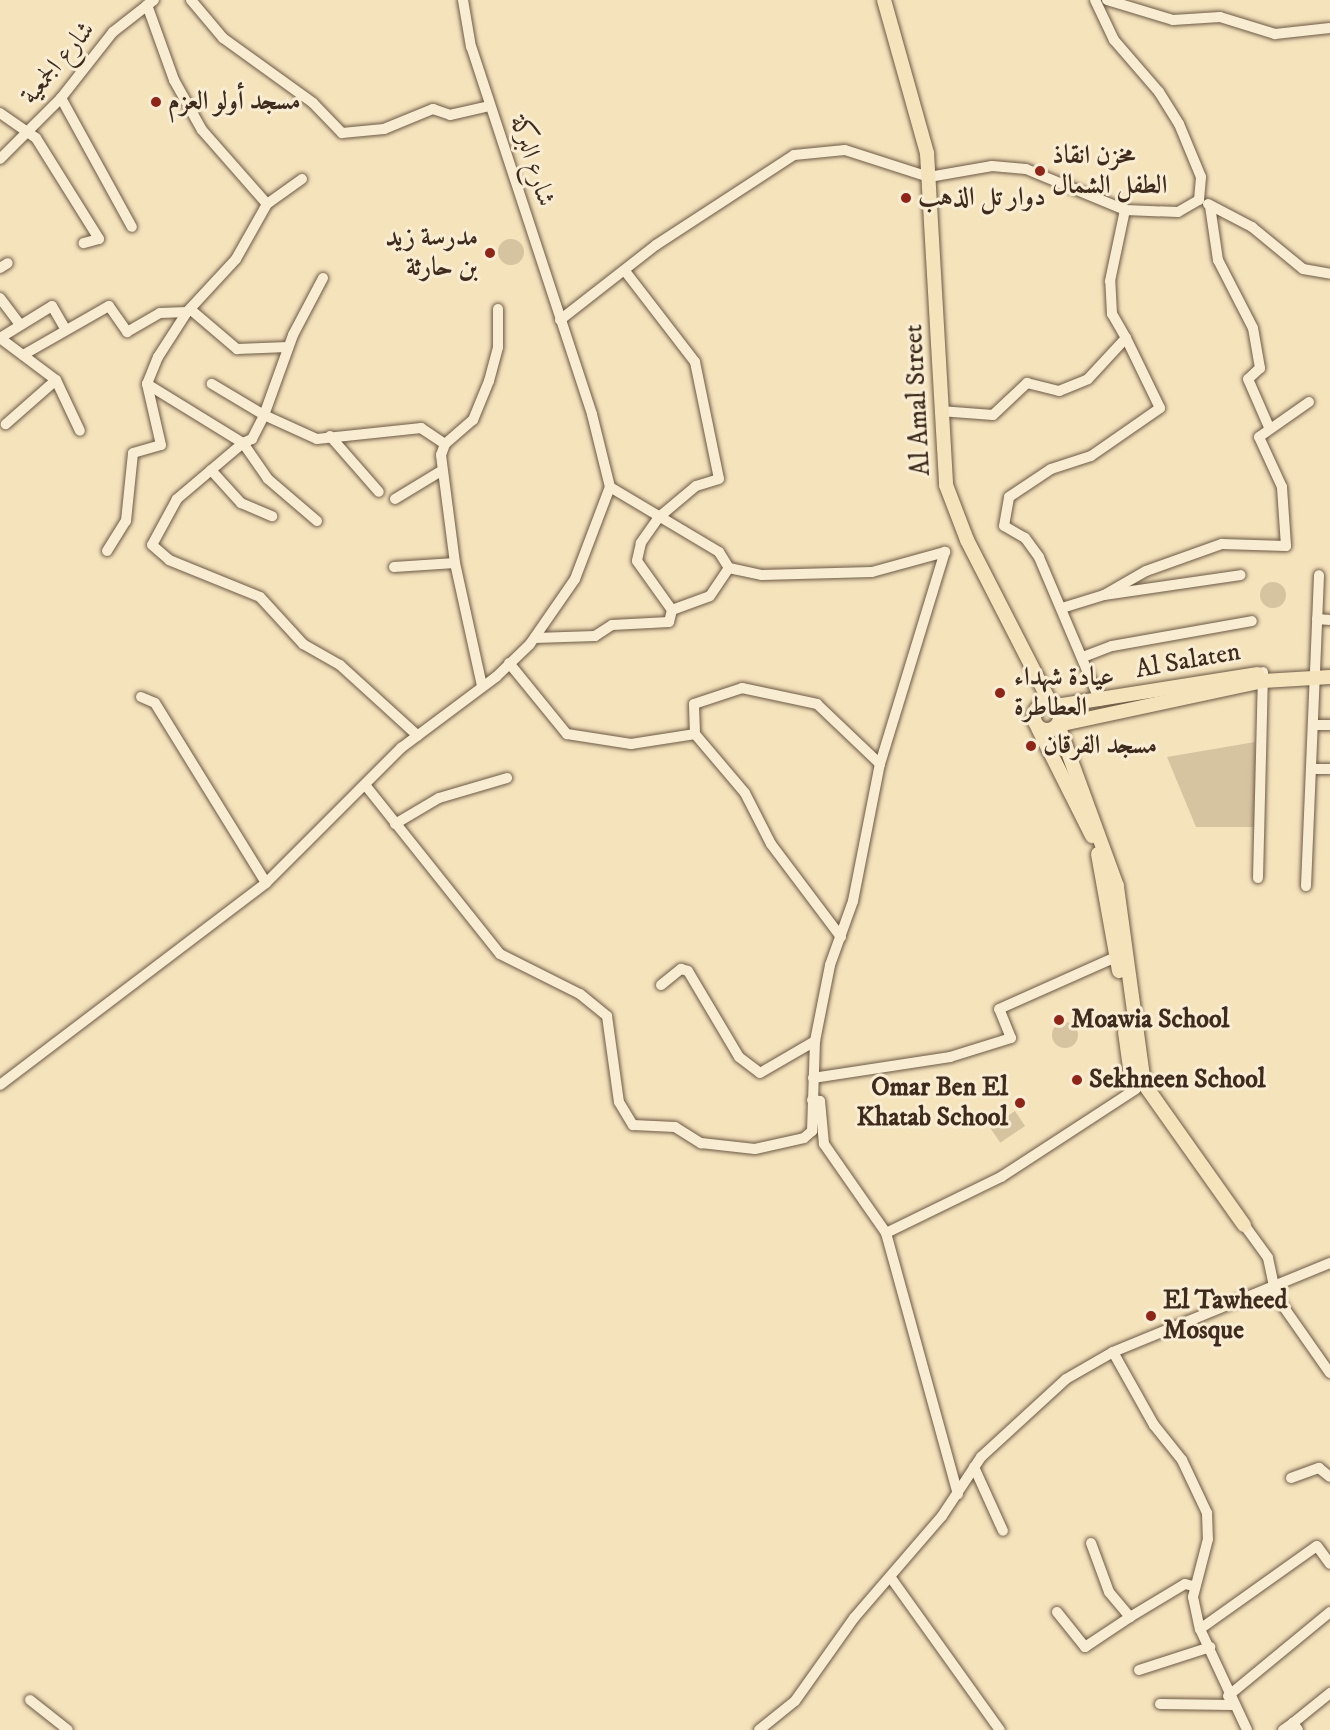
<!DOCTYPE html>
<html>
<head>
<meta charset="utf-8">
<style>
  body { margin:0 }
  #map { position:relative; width:1330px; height:1730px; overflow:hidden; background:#f5e3bc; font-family:"IM FELL DW Pica",Amiri,serif }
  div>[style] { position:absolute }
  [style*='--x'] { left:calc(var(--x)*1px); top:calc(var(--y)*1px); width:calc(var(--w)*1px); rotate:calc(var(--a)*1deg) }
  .green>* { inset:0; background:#d6c4a1; transform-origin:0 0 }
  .round { border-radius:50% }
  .roads { filter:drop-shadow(0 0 2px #6c5945) drop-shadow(0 0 2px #6c5945) }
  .minor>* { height:10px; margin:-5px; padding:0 5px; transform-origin:5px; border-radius:5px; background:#f8edd3 }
  .major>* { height:14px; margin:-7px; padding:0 7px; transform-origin:7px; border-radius:7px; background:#f5e3bc }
  .major>.ring { margin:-7px; padding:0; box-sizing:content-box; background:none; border:14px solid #f5e3bc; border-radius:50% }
  .dots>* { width:16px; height:16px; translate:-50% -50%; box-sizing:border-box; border:3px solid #f8edd3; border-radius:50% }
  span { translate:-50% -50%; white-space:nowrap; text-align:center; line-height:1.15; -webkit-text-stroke:6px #f8edd3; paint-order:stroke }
  .street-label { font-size:26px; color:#3e2b1d }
  .poi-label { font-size:26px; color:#3e2b1d; font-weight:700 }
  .left { translate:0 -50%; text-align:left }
  .right { translate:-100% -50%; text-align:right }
</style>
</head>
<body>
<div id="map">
  <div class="green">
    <div class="round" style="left:498px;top:239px;width:26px;height:26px"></div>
    <div class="round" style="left:1260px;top:582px;width:26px;height:26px"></div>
    <div style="clip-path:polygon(1255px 742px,1256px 827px,1196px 827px,1167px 757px)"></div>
    <div class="round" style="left:1052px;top:1022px;width:26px;height:26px"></div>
    <div style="left:1015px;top:1111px;width:18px;height:30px;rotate:56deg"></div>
  </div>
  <div class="roads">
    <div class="minor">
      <div style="--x:191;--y:0;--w:50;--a:49.9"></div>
      <div style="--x:223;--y:38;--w:111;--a:35.8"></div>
      <div style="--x:313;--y:103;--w:42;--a:46"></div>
      <div style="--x:342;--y:133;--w:42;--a:-5.4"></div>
      <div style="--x:384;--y:129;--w:53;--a:-22.2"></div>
      <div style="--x:433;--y:109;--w:18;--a:19"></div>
      <div style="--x:450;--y:115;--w:41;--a:-12.7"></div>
      <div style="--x:1107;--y:0;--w:69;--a:16.9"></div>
      <div style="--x:1173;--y:20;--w:47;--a:-3.7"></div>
      <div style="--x:1220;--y:17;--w:58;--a:17.2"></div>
      <div style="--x:1275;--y:34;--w:55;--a:-6.2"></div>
      <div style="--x:147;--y:5;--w:80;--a:70.2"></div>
      <div style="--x:174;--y:80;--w:57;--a:60.8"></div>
      <div style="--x:202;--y:130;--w:98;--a:48.7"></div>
      <div style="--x:61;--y:98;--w:147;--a:61.2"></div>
      <div style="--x:0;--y:113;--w:44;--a:34.8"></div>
      <div style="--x:36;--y:138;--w:119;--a:58"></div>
      <div style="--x:99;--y:239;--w:16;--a:165"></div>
      <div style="--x:0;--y:159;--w:86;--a:-45"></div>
      <div style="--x:61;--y:98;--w:84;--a:-51.8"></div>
      <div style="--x:113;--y:32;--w:52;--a:-38"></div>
      <div style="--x:1208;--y:204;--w:50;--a:27.6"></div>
      <div style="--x:1252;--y:227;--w:66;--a:39.5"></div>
      <div style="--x:1303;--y:269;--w:27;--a:10"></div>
      <div style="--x:1210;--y:206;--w:55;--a:81.6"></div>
      <div style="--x:1218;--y:260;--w:76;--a:62.8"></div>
      <div style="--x:1253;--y:328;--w:41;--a:80.1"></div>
      <div style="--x:1260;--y:368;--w:16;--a:137"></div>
      <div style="--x:1248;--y:379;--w:52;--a:66.4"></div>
      <div style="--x:0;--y:268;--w:9;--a:-32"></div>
      <div style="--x:625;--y:271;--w:115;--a:52.4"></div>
      <div style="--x:695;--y:362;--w:119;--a:78.4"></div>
      <div style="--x:719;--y:479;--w:24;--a:163"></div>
      <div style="--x:696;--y:486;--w:48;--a:140"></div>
      <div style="--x:659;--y:517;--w:32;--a:125"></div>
      <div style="--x:641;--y:543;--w:18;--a:103"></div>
      <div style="--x:637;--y:561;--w:60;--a:54.5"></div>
      <div style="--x:323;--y:278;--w:64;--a:117.8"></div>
      <div style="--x:293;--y:335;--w:85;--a:109.9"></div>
      <div style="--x:264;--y:415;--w:58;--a:24.4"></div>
      <div style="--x:317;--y:439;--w:105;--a:-6"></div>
      <div style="--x:421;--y:428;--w:29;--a:34"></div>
      <div style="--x:0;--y:298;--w:31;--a:53"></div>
      <div style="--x:190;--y:309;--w:62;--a:40.4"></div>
      <div style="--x:237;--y:349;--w:51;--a:-2.2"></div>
      <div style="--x:560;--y:320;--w:122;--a:-38"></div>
      <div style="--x:656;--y:245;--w:165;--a:-33.1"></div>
      <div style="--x:794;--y:155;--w:51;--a:-5.6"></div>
      <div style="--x:845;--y:150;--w:88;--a:17.8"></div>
      <div style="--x:929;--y:177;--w:64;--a:-9.9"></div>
      <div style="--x:992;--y:166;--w:34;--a:5"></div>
      <div style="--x:1026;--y:169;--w:107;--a:22.5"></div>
      <div style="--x:1125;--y:210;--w:53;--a:2.2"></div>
      <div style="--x:1178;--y:212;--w:24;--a:-30"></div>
      <div style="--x:1199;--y:200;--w:23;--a:-85"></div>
      <div style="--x:1201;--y:177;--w:57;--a:-112.5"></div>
      <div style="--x:1179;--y:124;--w:38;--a:-122"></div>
      <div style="--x:1159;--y:92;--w:69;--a:-130.9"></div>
      <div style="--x:1114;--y:40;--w:44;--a:-115.4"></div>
      <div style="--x:0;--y:338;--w:70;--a:36.9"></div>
      <div style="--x:56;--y:380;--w:67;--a:138.7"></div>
      <div style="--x:0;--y:338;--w:61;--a:-31.6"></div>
      <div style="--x:52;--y:306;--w:24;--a:60"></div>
      <div style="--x:23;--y:355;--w:99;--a:-29.7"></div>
      <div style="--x:109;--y:306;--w:32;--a:55"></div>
      <div style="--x:127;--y:332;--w:38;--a:-30"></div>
      <div style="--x:160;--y:313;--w:27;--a:-2"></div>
      <div style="--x:56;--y:380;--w:56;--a:64.8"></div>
      <div style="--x:147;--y:384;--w:113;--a:31.6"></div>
      <div style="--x:243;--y:443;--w:10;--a:-24"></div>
      <div style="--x:252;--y:439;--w:27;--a:-63"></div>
      <div style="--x:264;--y:415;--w:61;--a:-149.2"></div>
      <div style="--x:940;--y:411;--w:53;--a:4.3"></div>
      <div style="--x:993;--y:415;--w:47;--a:-43.3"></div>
      <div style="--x:1027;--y:383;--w:33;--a:14"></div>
      <div style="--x:1059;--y:391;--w:31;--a:-22"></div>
      <div style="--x:1088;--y:379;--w:56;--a:-47.2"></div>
      <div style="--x:1126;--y:338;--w:28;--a:-120"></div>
      <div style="--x:1112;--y:314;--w:33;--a:-93"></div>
      <div style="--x:1110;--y:281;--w:73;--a:-78.1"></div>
      <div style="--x:330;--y:436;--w:74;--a:48.8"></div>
      <div style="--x:211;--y:470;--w:45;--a:47.7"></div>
      <div style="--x:241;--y:503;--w:34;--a:23"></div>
      <div style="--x:610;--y:487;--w:127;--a:30.8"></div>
      <div style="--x:719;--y:552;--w:19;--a:58"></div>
      <div style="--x:729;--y:568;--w:34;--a:12"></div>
      <div style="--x:762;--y:575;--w:110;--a:-1.6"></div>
      <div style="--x:872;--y:572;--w:76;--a:-15.3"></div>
      <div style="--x:395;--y:499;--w:54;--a:-31.3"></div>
      <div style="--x:317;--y:521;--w:65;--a:-139.4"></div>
      <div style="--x:268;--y:479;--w:44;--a:-124.8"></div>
      <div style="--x:243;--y:443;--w:87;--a:139.7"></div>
      <div style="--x:177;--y:499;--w:52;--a:118.5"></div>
      <div style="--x:152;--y:545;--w:23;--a:41"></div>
      <div style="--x:169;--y:560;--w:98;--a:22.1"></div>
      <div style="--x:260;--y:597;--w:64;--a:47.5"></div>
      <div style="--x:303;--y:644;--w:43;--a:29.6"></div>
      <div style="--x:340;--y:665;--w:105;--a:42.3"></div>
      <div style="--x:107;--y:551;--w:36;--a:-58"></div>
      <div style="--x:126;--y:521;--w:68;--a:-84.1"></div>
      <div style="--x:133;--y:453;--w:29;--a:-16"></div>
      <div style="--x:161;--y:445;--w:63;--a:-102.9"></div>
      <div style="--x:147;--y:384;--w:29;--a:-68"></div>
      <div style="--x:158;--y:357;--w:54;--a:-57.2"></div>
      <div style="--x:187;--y:312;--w:72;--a:-47.2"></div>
      <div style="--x:236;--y:259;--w:63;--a:-60.6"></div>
      <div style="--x:267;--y:204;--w:43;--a:-35.5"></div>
      <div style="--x:455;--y:563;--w:126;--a:77.6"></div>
      <div style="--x:394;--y:567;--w:61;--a:-3.8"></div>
      <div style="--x:455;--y:563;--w:109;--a:-97.4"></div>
      <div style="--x:441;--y:455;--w:12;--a:-70"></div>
      <div style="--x:445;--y:444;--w:37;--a:-41"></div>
      <div style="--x:473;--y:420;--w:42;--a:-67.7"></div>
      <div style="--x:489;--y:381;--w:35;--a:-75"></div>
      <div style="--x:498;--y:347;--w:38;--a:-90"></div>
      <div style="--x:1104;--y:595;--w:48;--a:-29.7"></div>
      <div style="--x:1146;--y:571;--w:81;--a:-19.6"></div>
      <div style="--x:1222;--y:544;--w:64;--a:1.8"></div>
      <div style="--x:1286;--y:546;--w:59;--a:-93.9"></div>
      <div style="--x:1282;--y:487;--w:55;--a:-114.7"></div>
      <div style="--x:1259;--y:437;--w:61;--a:-35"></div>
      <div style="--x:1062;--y:608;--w:44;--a:-17.2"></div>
      <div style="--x:1104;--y:595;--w:138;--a:-8.3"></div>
      <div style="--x:1317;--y:619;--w:13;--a:4"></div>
      <div style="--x:535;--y:638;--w:60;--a:-1.9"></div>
      <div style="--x:595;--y:636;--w:20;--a:-33"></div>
      <div style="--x:612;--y:625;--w:57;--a:-3"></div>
      <div style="--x:669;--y:622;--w:12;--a:-76"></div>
      <div style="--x:672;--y:610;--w:40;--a:-20.2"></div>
      <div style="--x:710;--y:596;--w:34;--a:-56"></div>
      <div style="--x:1083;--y:657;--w:31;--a:-21"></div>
      <div style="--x:1112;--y:646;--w:142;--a:-10.1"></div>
      <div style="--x:509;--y:663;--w:92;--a:50.8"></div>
      <div style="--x:567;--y:734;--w:65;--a:8.9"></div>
      <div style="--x:631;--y:744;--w:65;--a:-8.9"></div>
      <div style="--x:141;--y:697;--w:15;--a:23"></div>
      <div style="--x:155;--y:703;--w:211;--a:58.3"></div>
      <div style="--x:1100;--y:701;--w:156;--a:-113"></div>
      <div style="--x:1039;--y:557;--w:24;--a:-126"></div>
      <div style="--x:1025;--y:538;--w:24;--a:-150"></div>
      <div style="--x:1004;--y:526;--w:29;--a:-80"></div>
      <div style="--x:1009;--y:497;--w:50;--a:-33.7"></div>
      <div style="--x:1051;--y:469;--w:42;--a:-18"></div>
      <div style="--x:1091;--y:456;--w:84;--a:-34.8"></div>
      <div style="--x:1160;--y:408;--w:78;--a:-115.9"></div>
      <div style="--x:1314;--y:725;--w:16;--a:0"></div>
      <div style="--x:1314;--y:769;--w:16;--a:0"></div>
      <div style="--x:366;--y:786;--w:215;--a:51.4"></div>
      <div style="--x:500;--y:954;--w:89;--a:26.6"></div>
      <div style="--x:580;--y:994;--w:35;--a:39"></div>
      <div style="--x:607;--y:1016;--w:87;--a:82.1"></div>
      <div style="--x:619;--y:1102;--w:27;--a:59"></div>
      <div style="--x:633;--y:1125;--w:42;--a:2.7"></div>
      <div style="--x:675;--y:1127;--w:31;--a:32"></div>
      <div style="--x:701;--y:1143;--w:54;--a:6.3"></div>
      <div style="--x:755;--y:1149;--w:50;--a:-12.7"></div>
      <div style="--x:804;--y:1138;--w:11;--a:-41"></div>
      <div style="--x:812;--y:1131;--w:90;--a:-88.1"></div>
      <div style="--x:815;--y:1041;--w:77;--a:-78.8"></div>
      <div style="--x:830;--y:965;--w:68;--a:-70.2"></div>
      <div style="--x:853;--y:901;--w:140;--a:-78.9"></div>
      <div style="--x:880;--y:764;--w:222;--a:-73"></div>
      <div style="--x:395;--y:824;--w:51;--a:-30.6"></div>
      <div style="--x:439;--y:798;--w:71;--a:-16.4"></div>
      <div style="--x:1258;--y:878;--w:206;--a:-88.6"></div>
      <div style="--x:1306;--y:886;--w:311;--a:-87.6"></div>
      <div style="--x:841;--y:937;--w:116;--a:-127"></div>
      <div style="--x:771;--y:844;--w:57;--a:-117"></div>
      <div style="--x:745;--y:793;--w:77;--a:-130.3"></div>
      <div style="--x:695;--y:734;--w:30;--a:-92"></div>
      <div style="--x:694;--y:704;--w:51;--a:-18.4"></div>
      <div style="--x:742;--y:688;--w:77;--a:12"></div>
      <div style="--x:817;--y:704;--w:87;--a:43.6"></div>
      <div style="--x:661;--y:985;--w:26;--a:-39"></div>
      <div style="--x:681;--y:969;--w:7;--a:16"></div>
      <div style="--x:688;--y:971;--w:100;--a:59.3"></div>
      <div style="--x:739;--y:1057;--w:26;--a:37"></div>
      <div style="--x:760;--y:1073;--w:64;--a:-30.2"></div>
      <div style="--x:813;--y:1078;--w:139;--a:-8.7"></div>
      <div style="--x:950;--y:1057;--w:64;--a:-17.3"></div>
      <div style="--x:1011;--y:1038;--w:31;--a:-112"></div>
      <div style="--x:999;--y:1009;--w:130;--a:-24"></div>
      <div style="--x:0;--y:1085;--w:334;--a:-37.2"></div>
      <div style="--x:266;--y:883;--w:191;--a:-45"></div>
      <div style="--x:401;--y:748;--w:119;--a:-36.8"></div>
      <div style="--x:496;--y:677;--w:47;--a:-44.1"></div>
      <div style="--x:530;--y:644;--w:79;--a:-55.3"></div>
      <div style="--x:575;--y:579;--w:98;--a:-69.2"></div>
      <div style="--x:610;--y:487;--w:75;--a:-103.9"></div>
      <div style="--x:592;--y:414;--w:386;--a:-108.2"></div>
      <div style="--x:471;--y:47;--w:48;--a:-99.7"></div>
      <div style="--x:812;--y:1100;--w:8;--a:7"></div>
      <div style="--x:820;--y:1101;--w:43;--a:84.7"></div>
      <div style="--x:824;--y:1144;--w:108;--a:55.1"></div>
      <div style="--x:886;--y:1233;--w:271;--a:74.6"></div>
      <div style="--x:1245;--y:1226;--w:39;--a:54"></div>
      <div style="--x:1268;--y:1258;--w:39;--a:78"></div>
      <div style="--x:1276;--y:1296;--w:94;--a:55"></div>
      <div style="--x:886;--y:1233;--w:128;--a:-26"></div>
      <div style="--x:1001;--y:1177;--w:161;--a:-33.1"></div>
      <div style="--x:1113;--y:1352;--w:84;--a:60.7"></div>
      <div style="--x:1154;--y:1425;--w:45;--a:51.3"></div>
      <div style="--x:1182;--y:1460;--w:59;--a:64.7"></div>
      <div style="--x:1207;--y:1513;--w:26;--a:88"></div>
      <div style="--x:1208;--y:1539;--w:60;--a:104.5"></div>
      <div style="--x:1193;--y:1597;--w:33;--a:78"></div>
      <div style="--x:1200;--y:1629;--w:111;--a:65"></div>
      <div style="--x:974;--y:1467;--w:70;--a:65.6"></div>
      <div style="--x:1291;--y:1478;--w:30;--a:-20"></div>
      <div style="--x:1319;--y:1468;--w:14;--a:39"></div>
      <div style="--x:1091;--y:1543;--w:52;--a:69.8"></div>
      <div style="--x:1109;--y:1592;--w:33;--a:50"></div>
      <div style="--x:1130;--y:1617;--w:64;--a:-31"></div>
      <div style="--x:1185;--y:1584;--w:9;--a:13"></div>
      <div style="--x:891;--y:1578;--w:187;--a:54.4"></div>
      <div style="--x:1057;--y:1612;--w:45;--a:51.3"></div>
      <div style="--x:1085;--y:1647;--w:54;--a:-33.7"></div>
      <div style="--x:1200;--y:1629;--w:143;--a:-35.4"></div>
      <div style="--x:1317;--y:1546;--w:22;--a:54"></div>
      <div style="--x:1139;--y:1670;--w:75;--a:-17.9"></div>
      <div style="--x:1228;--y:1696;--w:132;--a:-39.5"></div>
      <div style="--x:30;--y:1700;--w:48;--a:38.3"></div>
      <div style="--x:1160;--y:1704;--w:73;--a:0.8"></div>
      <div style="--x:759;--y:1730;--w:46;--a:-38.9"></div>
      <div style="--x:795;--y:1701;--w:102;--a:-54.6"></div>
      <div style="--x:854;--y:1618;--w:135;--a:-49.2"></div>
      <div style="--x:942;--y:1516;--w:71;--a:-56.5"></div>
      <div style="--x:981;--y:1457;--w:115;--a:-42.5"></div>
      <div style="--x:1066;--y:1379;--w:54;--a:-29.9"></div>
      <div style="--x:1113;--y:1352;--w:235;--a:-22.3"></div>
      <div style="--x:1283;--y:1730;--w:12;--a:-35"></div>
      <div style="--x:1298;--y:1730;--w:9;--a:-126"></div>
      <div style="--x:1293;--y:1723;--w:48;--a:-39"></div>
    </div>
    <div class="major">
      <div style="--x:884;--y:0;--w:159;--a:74.3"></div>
      <div style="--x:927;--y:153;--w:333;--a:86.7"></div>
      <div style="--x:946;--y:485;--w:59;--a:69.1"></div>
      <div style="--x:967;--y:540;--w:184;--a:62.9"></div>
      <div class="ring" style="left:1034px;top:704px;width:12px;height:12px"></div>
      <div style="--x:1055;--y:706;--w:205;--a:-9"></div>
      <div style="--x:1038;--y:728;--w:121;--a:63.4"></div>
      <div style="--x:1098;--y:854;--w:119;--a:79.8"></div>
      <div style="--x:1125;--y:1032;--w:43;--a:82.1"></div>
      <div style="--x:1244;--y:1225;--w:173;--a:-125.3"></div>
      <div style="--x:1144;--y:1084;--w:200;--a:-97.8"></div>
      <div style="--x:1117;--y:886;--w:171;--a:-110.1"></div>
      <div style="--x:1058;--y:725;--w:210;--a:-12.1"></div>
      <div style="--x:1263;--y:681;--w:67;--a:-3.4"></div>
    </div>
  </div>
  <div class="dots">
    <div style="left:156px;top:102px;background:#8f2418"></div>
    <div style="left:1040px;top:171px;background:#8f2418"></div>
    <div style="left:906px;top:198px;background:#8f2418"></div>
    <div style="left:490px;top:253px;background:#8f2418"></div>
    <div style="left:1000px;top:693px;background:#8f2418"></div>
    <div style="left:1031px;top:746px;background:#8f2418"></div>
    <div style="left:1059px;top:1020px;background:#8f2418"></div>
    <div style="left:1077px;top:1080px;background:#8f2418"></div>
    <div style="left:1020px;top:1103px;background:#8f2418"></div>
    <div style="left:1151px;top:1316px;background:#8f2418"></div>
  </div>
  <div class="street-label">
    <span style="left:58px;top:63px;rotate:-50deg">شارع الجمعية</span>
    <span style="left:532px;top:161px;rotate:72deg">شارع البركة</span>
    <span style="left:918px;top:400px;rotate:-93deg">Al Amal Street</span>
    <span style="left:1188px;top:661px;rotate:-10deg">Al Salaten</span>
  </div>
  <div class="poi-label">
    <span class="left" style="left:168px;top:102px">مسجد أولو العزم</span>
    <span class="left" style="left:1052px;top:171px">مخزن انقاذ<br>الطفل الشمال</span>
    <span class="left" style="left:918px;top:198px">دوار تل الذهب</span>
    <span class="right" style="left:478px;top:253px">مدرسة زيد<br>بن حارثة</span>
    <span class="left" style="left:1014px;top:693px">عيادة شهداء<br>العطاطرة</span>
    <span class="left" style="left:1043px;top:746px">مسجد الفرقان</span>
    <span class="left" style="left:1071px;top:1020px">Moawia School</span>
    <span class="left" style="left:1089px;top:1080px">Sekhneen School</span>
    <span class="right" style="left:1008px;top:1103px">Omar Ben El<br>Khatab School</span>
    <span class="left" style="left:1163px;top:1316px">El Tawheed<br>Mosque</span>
  </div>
</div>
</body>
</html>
